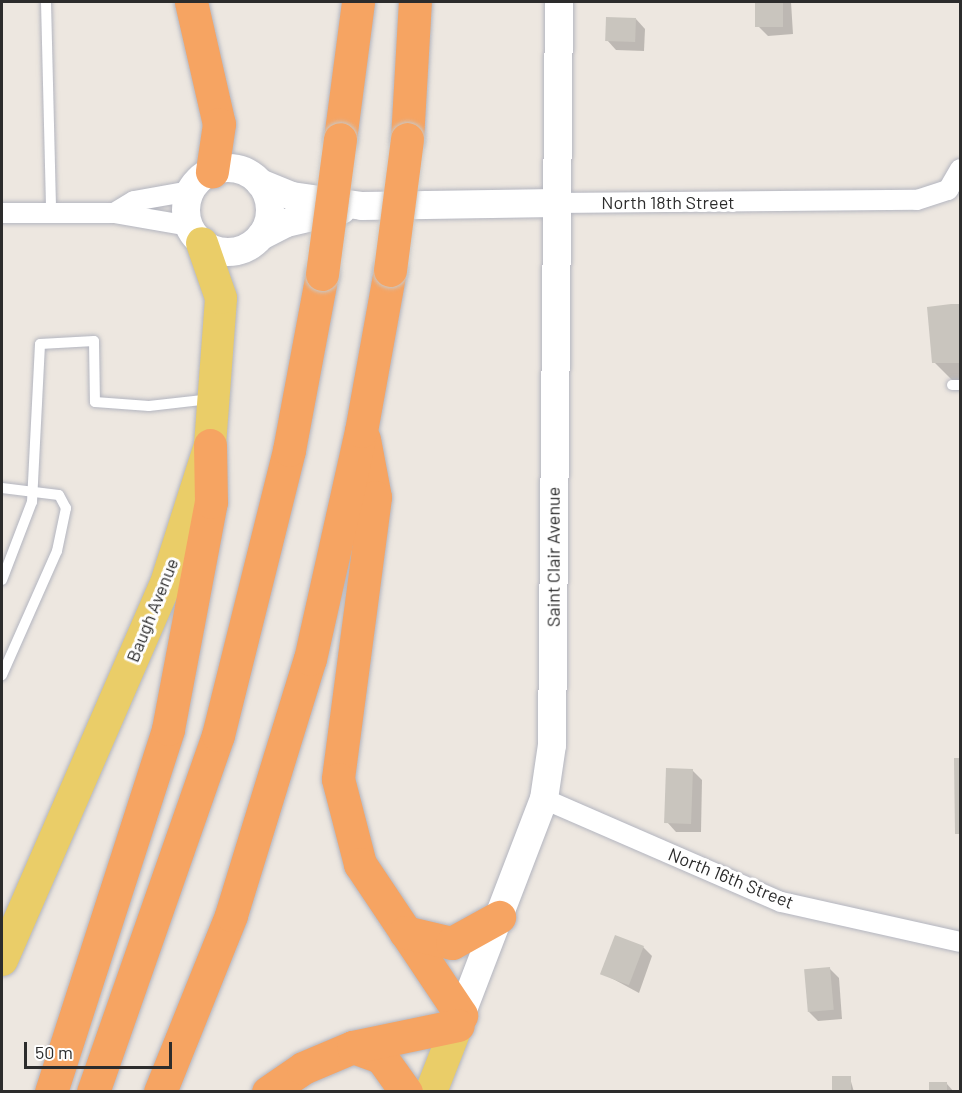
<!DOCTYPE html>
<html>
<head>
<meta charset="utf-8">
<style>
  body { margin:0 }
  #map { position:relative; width:962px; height:1093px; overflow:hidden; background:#ede7e0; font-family:Barlow,sans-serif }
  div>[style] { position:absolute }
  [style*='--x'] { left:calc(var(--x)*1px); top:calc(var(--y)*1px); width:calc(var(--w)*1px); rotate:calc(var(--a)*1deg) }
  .shadow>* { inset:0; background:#0003; transform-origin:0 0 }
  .building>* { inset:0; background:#c9c5be; transform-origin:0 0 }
  .roads { filter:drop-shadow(0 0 2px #b3b5bf) drop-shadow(0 0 2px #b3b5bf) }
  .service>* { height:10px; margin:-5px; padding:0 5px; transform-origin:5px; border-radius:5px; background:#fff }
  .minor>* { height:20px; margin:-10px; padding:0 10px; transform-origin:10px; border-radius:10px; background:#fff }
  .secondary>* { height:28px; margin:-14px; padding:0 14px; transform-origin:14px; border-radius:14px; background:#fff }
  .secondary>.ring { margin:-14px; padding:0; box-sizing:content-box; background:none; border:28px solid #fff; border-radius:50% }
  .primary>* { height:32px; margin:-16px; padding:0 16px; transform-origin:16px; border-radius:16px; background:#eacd68 }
  .motorway>* { height:33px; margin:-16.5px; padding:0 16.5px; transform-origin:16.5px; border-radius:16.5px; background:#f6a462 }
  .bridges { filter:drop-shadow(0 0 2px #c8c8c8) drop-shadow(0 0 2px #c8c8c8) }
  .motorway-bridge>* { height:33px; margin:-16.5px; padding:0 16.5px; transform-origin:16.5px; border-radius:16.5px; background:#f6a462 }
  span { translate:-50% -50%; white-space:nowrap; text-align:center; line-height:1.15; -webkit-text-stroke:6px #fff; paint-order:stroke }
  .street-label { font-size:18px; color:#2c2c2c }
  .frame { position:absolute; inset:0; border:3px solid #2c2c2c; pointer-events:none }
  .scale { position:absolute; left:24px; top:1042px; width:148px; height:27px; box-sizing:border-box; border:3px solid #2c2c2c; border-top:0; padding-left:8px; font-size:18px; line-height:21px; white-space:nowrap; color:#2c2c2c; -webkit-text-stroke:4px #fff; paint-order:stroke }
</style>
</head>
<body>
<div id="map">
  <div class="shadow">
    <div style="clip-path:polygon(756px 2px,791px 2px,793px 34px,768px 36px,758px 26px)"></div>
    <div style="clip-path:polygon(636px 19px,645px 29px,644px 51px,616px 50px,607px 40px)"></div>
    <div style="clip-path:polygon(960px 306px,960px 381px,953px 381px,934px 362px,929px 309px)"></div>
    <div style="left:956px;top:760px;width:4px;height:73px"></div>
    <div style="clip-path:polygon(692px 770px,702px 780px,701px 832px,676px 832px,667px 822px)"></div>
    <div style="clip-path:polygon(643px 947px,652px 956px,639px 993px,602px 973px)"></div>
    <div style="clip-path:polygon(830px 969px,839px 978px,842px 1019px,818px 1021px,809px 1012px)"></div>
    <div style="clip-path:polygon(850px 1078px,854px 1092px,833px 1092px)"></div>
    <div style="clip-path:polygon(947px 1084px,954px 1092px,931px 1092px)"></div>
  </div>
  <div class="building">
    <div style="left:755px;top:2px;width:28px;height:25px"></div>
    <div style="left:606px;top:17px;width:30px;height:24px;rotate:2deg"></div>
    <div style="clip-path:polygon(951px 304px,960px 304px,960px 363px,932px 363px,927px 307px)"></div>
    <div style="clip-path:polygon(954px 758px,960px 758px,960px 834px,955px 834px)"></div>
    <div style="left:666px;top:768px;width:27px;height:55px;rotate:2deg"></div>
    <div style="left:615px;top:935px;width:31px;height:42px;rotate:21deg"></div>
    <div style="left:830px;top:967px;width:43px;height:26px;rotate:85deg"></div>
    <div style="left:832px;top:1076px;width:19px;height:16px"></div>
    <div style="left:929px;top:1082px;width:18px;height:10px"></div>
  </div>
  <div class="roads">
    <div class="service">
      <div style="--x:46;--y:2;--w:211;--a:88.6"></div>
      <div style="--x:952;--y:385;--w:8;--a:0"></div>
      <div style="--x:2;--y:488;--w:57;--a:7"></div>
      <div style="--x:59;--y:495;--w:15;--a:62"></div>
      <div style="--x:66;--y:508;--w:44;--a:101.8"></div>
      <div style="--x:57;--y:551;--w:136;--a:113.9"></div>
      <div style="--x:2;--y:580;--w:84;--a:-69"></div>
      <div style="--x:32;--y:502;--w:158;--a:-87.1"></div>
      <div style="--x:40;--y:344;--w:54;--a:-3.2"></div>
      <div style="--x:94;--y:341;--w:61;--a:89.1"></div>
      <div style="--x:95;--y:402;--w:54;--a:4.2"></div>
      <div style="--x:149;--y:406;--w:61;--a:-6.5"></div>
    </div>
    <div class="minor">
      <div style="--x:556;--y:203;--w:361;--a:-0.5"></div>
      <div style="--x:917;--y:200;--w:33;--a:-18"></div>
      <div style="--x:948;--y:190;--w:24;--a:-60"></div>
      <div style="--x:2;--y:213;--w:112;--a:0"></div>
      <div style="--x:114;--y:213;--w:76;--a:9.8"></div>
      <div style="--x:114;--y:213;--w:23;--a:-31"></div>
      <div style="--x:134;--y:201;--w:58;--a:-10"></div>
      <div style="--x:544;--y:799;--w:258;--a:23.5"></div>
      <div style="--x:781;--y:902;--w:183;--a:12.6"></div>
    </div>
    <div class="secondary">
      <div class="ring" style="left:186px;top:168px;width:56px;height:56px"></div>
      <div style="--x:260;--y:183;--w:35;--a:22"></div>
      <div style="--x:292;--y:196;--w:71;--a:8.1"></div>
      <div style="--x:362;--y:206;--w:194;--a:-0.9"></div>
      <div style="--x:261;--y:236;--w:28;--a:-27"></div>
      <div style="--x:286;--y:223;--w:57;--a:-13.1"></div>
      <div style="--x:461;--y:1015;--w:231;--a:-69"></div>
      <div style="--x:544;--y:799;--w:55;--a:-81.6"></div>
      <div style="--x:552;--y:745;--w:743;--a:-89.46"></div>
    </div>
    <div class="primary">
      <div style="--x:2;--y:960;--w:408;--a:-66.5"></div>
      <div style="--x:165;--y:586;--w:148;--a:-72.3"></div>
      <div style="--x:210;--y:445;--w:147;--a:-85.7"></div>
      <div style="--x:221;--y:298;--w:58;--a:-109.1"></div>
      <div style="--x:431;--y:1092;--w:83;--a:-68.7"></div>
    </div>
    <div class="motorway">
      <div style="--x:191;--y:2;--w:125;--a:77.1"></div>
      <div style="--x:219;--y:124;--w:48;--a:98.5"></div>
      <div style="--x:340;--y:139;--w:138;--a:-82.5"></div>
      <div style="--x:407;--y:139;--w:137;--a:-86.7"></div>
      <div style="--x:364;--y:439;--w:59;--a:79.3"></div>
      <div style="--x:375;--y:497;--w:284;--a:97.5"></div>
      <div style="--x:338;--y:779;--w:88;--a:75.5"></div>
      <div style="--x:360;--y:864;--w:182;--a:56.2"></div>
      <div style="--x:405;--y:932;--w:48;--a:13.2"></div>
      <div style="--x:452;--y:943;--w:54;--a:-29"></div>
      <div style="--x:353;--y:1047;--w:30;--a:20"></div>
      <div style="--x:381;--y:1057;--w:43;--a:54.5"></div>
      <div style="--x:51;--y:1092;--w:381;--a:-72.1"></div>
      <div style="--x:168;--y:729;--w:231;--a:-79.3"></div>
      <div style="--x:211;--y:502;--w:57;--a:-91"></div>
      <div style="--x:93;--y:1092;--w:378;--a:-70.7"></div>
      <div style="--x:218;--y:735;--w:294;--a:-76"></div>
      <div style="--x:289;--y:450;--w:179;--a:-79.4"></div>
      <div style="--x:160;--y:1092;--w:191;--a:-68.1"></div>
      <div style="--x:231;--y:915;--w:268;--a:-72.9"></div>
      <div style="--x:310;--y:659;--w:234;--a:-77.4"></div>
      <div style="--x:361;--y:431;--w:164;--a:-79.8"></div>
      <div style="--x:268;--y:1092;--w:42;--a:-34.4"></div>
      <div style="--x:303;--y:1068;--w:54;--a:-22.8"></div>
      <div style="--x:353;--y:1047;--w:107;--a:-11.8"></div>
    </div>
  </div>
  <div class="bridges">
    <div class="motorway-bridge">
      <div style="--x:390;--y:270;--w:132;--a:-82.6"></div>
      <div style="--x:322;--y:274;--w:136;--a:-82.4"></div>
    </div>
  </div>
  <div class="street-label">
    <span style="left:668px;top:202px">North 18th Street</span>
    <span style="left:553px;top:557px;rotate:-90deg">Saint Clair Avenue</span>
    <span style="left:152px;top:610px;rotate:-68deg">Baugh Avenue</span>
    <span style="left:731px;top:878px;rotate:22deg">North 16th Street</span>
  </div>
  <div class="frame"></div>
  <div class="scale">50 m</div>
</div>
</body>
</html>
